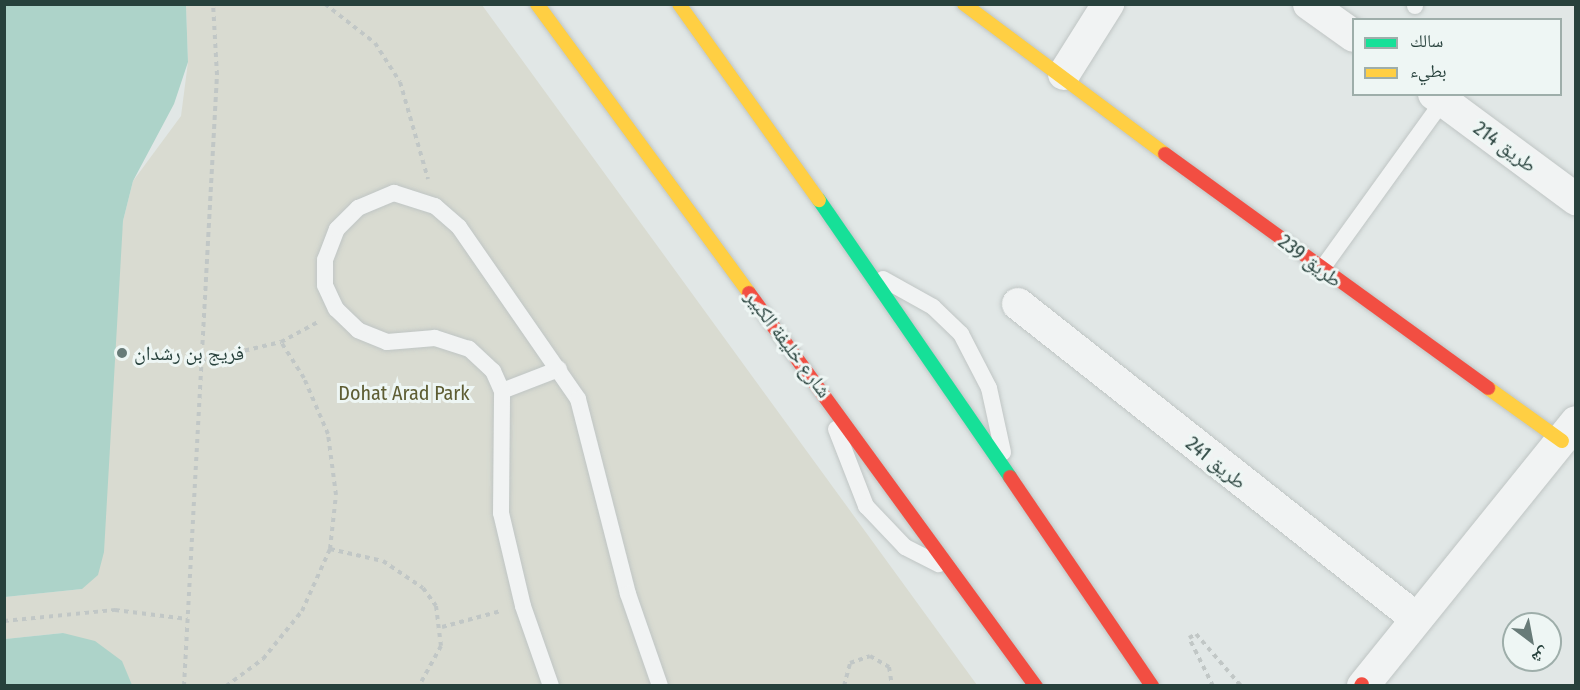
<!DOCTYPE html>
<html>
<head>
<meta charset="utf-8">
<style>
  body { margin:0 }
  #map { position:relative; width:1580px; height:690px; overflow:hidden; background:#e1e7e6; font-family:"Fira Sans Condensed","Noto Naskh Arabic",sans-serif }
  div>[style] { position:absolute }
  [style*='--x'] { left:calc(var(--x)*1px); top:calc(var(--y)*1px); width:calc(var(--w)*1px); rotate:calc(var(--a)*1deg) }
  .green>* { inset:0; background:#d9dbd1 }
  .water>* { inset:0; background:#add3c9 }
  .path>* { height:4px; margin-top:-2px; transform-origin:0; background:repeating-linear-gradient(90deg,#c1c7c6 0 4.5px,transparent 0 9px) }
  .roads { filter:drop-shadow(0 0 2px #bfc5c4) drop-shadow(0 0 2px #bfc5c4) }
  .lane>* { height:16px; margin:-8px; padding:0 8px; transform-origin:8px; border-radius:8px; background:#f1f3f3 }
  .street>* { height:32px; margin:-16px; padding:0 16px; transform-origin:16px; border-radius:16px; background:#f1f3f3 }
  .fast>* { height:14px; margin:-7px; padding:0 7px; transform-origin:7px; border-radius:7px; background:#16e098 }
  .slow>* { height:14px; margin:-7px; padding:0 7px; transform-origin:7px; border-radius:7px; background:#ffcf43 }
  .jam>* { height:14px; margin:-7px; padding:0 7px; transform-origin:7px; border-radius:7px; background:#f24e42 }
  .dots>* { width:16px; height:16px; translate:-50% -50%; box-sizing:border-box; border:3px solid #eef6f4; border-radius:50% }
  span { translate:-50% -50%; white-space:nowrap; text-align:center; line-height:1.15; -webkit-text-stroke:6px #eef6f4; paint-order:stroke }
  .street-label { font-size:20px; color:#27413c }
  .poi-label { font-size:20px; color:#27413c }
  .left { translate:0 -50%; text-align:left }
  .park-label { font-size:20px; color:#5e5d33 }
  .frame { position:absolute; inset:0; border:6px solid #27413c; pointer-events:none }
  .legend { position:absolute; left:1352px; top:18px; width:210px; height:78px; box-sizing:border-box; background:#eef6f4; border:2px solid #9eaeaa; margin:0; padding:8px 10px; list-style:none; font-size:18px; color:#27413c }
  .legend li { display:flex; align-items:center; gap:12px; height:30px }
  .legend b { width:30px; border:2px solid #9eaeaa }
  .north { position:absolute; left:1502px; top:612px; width:60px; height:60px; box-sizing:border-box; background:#eef6f4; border:2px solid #9eaeaa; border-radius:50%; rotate:148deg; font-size:16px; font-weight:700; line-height:24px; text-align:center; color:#27413c }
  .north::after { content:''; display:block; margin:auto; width:21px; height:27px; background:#687b78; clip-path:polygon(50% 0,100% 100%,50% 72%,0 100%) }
</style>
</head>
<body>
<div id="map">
  <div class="green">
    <div style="clip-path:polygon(186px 5px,482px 5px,977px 685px,132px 686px,121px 661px,63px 633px,5px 639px,5px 597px,82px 589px,123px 221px,133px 181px,181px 116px,188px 62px)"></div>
  </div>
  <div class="water">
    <div style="clip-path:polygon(5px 4px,186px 5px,188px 62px,174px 104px,133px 181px,123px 221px,104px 552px,98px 575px,82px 589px,5px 597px)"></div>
    <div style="clip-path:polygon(63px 633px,95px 641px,122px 661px,132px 685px,5px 685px,5px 639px)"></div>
  </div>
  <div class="path">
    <div style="--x:325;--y:4;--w:63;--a:38"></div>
    <div style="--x:375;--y:43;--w:46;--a:57.3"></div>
    <div style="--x:400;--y:82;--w:101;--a:73.9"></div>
    <div style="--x:201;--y:361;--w:82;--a:-13.4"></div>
    <div style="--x:281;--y:342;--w:42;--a:-28.4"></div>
    <div style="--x:330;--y:549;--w:54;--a:12.8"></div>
    <div style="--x:383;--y:561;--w:48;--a:34"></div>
    <div style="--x:423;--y:588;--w:22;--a:54"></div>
    <div style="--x:436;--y:606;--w:40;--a:82.9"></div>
    <div style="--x:441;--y:646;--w:46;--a:118.8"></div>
    <div style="--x:4;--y:621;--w:112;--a:-5.7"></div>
    <div style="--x:115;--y:610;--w:73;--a:7.1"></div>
    <div style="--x:442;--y:627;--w:61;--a:-15.2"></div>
    <div style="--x:184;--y:686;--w:612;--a:-86.91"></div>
    <div style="--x:217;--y:75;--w:71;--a:-93.2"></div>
    <div style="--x:226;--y:686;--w:46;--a:-36.1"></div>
    <div style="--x:263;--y:659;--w:62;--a:-50.9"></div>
    <div style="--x:302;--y:611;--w:68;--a:-65.7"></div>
    <div style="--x:330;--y:549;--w:54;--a:-83.7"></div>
    <div style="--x:336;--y:495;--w:62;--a:-97.5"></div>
    <div style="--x:328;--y:434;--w:61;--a:-113.2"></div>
    <div style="--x:304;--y:378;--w:43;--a:-122.6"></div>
    <div style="--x:844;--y:686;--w:24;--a:-75"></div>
    <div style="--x:850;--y:663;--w:21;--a:-19"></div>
    <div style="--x:870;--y:656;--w:22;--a:30"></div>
    <div style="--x:889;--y:667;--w:19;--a:81"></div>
    <div style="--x:1213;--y:686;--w:54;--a:-116.6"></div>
    <div style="--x:1189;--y:638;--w:8;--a:-30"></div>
    <div style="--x:1196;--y:634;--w:69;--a:49.1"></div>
  </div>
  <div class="roads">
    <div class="lane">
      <div style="--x:1415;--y:6;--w:2;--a:-90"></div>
      <div style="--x:1321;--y:270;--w:208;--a:-54.2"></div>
      <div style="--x:883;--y:279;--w:57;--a:29.2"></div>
      <div style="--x:933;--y:307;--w:39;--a:44"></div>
      <div style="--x:961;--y:334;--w:61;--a:62.6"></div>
      <div style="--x:989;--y:388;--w:66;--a:77.7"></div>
      <div style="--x:502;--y:391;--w:61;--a:-21.1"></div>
      <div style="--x:836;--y:429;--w:83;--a:68.7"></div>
      <div style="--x:866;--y:506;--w:57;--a:46.4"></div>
      <div style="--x:905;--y:547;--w:38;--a:27"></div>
      <div style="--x:551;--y:686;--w:85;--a:-109.3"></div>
      <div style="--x:523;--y:606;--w:96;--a:-103.3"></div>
      <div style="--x:501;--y:513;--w:122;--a:-89.5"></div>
      <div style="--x:502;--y:391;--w:22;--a:-114"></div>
      <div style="--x:493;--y:371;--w:33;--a:-137"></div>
      <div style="--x:469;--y:349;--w:36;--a:-162"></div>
      <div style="--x:435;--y:338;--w:48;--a:175.2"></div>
      <div style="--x:387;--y:342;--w:31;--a:-158"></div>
      <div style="--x:358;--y:330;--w:30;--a:-136"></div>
      <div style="--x:336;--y:309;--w:26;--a:-115"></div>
      <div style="--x:325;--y:285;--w:25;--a:-90"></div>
      <div style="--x:325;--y:260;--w:33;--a:-69"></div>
      <div style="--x:337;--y:229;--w:30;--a:-45"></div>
      <div style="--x:358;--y:208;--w:39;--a:-23"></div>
      <div style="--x:394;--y:193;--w:43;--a:17.6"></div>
      <div style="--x:435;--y:206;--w:32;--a:41"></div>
      <div style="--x:459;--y:227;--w:209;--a:55.3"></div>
      <div style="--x:578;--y:399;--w:201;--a:75.6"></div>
      <div style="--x:628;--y:594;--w:97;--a:70.8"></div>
    </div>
    <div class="street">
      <div style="--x:1309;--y:4;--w:55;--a:35.4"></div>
      <div style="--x:1064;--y:74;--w:83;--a:-57.8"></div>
      <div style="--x:1434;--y:94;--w:177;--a:36.5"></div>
      <div style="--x:1018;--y:304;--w:508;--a:38.29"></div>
      <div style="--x:1363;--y:686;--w:339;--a:-51.1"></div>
    </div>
    <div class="fast">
      <div style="--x:819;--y:200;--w:336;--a:55.4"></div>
    </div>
    <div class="slow">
      <div style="--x:537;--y:4;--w:358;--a:53.7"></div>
      <div style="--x:679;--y:4;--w:241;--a:54.5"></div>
      <div style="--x:964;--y:4;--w:251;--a:36.7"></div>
      <div style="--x:1488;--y:388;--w:91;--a:35.6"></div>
    </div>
    <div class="jam">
      <div style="--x:1165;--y:154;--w:399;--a:35.9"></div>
      <div style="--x:749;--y:293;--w:487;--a:53.9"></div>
      <div style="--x:1010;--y:477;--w:253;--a:55.8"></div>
      <div style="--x:1361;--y:686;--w:2;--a:-63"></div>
    </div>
  </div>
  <div class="dots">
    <div style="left:122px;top:353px;background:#687b78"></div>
  </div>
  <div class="street-label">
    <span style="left:1505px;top:147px;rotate:36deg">طريق 214</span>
    <span style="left:1310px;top:261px;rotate:37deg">طريق 239</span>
    <span style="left:788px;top:344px;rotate:53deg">شارع خليفة الكبير</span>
    <span style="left:1216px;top:463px;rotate:39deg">طريق 241</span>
  </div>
  <div class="poi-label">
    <span class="left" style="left:134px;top:353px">فريج بن رشدان</span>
  </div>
  <div class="park-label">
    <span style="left:404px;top:393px">Dohat Arad Park</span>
  </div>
  <div class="frame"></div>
  <ul class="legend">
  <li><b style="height:8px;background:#16e098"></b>سالك</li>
  <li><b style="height:8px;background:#ffcf43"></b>بطيء</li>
  </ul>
  <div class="north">ش</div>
</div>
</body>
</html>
